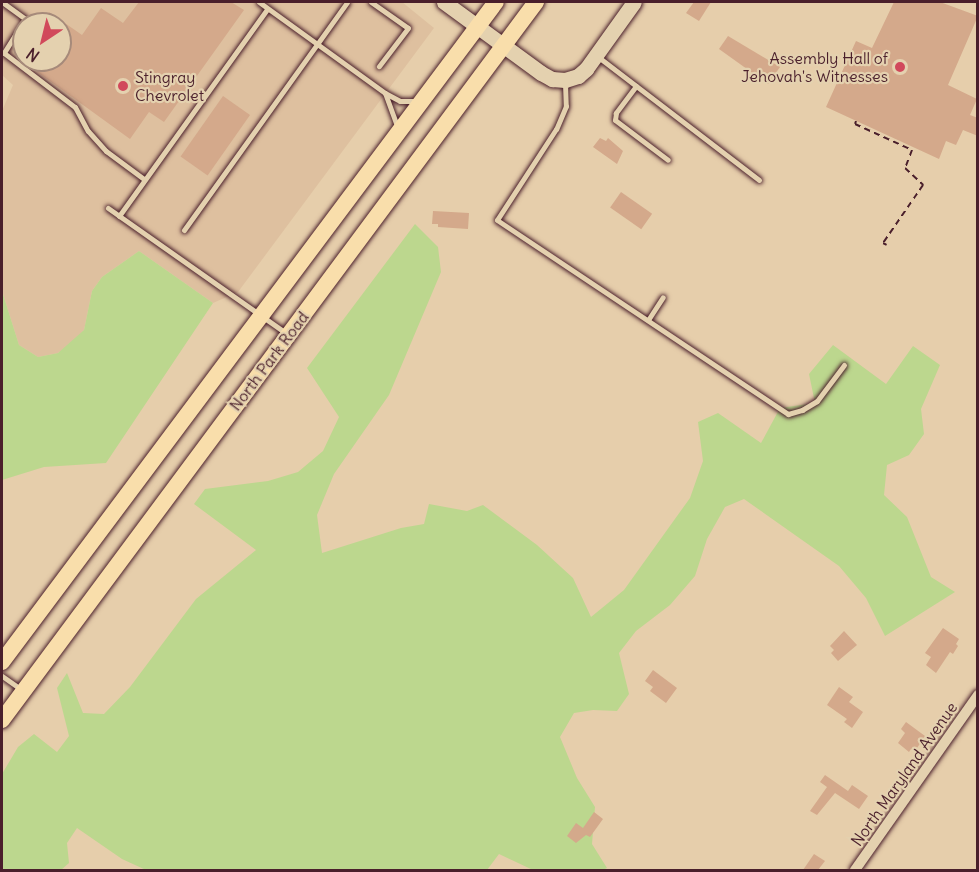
<!DOCTYPE html>
<html>
<head>
<meta charset="utf-8">
<style>
  body { margin:0 }
  #map { position:relative; width:979px; height:872px; overflow:hidden; background:#e6ceab; font-family:Delius,sans-serif }
  div>[style] { position:absolute }
  [style*='--x'] { left:calc(var(--x)*1px); top:calc(var(--y)*1px); width:calc(var(--w)*1px); rotate:calc(var(--a)*1deg) }
  .built>* { inset:0; background:#dec09f }
  .green>* { inset:0; background:#bcd78e }
  .building>* { inset:0; background:#d4a98b; transform-origin:0 0 }
  .path>* { height:2px; margin-top:-1px; transform-origin:0; background:repeating-linear-gradient(90deg,#4a1f2b 0 6px,transparent 0 10.5px) }
  .roads { filter:drop-shadow(0 0 2px #4a1f2b) drop-shadow(0 0 2px #4a1f2b) }
  .lane>* { height:5px; margin:-2.5px; padding:0 2.5px; transform-origin:2.5px; border-radius:2.5px; background:#e4d1af }
  .street>* { height:10px; margin:-5px; padding:0 5px; transform-origin:5px; border-radius:5px; background:#e4d1af }
  .secondary>* { height:15px; margin:-7.5px; padding:0 7.5px; transform-origin:7.5px; border-radius:7.5px; background:#e4d1af }
  .primary>* { height:16px; margin:-8px; padding:0 8px; transform-origin:8px; border-radius:8px; background:#f9deab }
  .dots>* { width:16px; height:16px; translate:-50% -50%; box-sizing:border-box; border:3px solid #e4d1af; border-radius:50% }
  span { translate:-50% -50%; white-space:nowrap; text-align:center; line-height:1.15; -webkit-text-stroke:4.5px #e4d1af; paint-order:stroke }
  .poi-label { font-size:16px; color:#4a1f2b }
  .right { translate:-100% -50%; text-align:right }
  .left { translate:0 -50%; text-align:left }
  .street-label { font-size:16px; color:#4a1f2b }
  .frame { position:absolute; inset:0; border:3px solid #4a1f2b; pointer-events:none }
  .north { position:absolute; left:12px; top:12px; width:60px; height:60px; box-sizing:border-box; background:#e4d1af; border:2px solid #a68a7a; border-radius:50%; rotate:215deg; font-size:16px; font-weight:700; line-height:24px; text-align:center; color:#4a1f2b }
  .north::after { content:''; display:block; margin:auto; width:21px; height:27px; background:#d1495b; clip-path:polygon(50% 0,100% 100%,50% 72%,0 100%) }
</style>
</head>
<body>
<div id="map">
  <div class="built">
    <div style="clip-path:polygon(evenodd,2px 2px,402px 2px,434px 28px,238px 292px,213px 303px,139px 251px,102px 277px,92px 291px,84px 330px,73px 342px,58px 353px,38px 357px,19px 345px,2px 291px,2px 111px,13px 85px,2px 75px,2px 2px,24px 24px,60px 24px,60px 60px,24px 60px,24px 24px)"></div>
  </div>
  <div class="green">
    <div style="clip-path:polygon(415px 224px,438px 247px,441px 272px,389px 395px,334px 474px,317px 515px,322px 553px,401px 528px,424px 524px,429px 504px,467px 511px,483px 505px,537px 545px,573px 578px,591px 617px,624px 590px,690px 498px,703px 461px,698px 422px,718px 413px,761px 443px,780px 408px,815px 403px,809px 374px,833px 345px,886px 384px,913px 346px,940px 365px,921px 409px,924px 434px,909px 455px,887px 465px,884px 495px,907px 517px,931px 577px,955px 592px,885px 636px,866px 598px,839px 566px,744px 499px,725px 507px,707px 539px,695px 576px,670px 605px,636px 631px,619px 653px,629px 694px,617px 711px,593px 710px,574px 713px,560px 737px,577px 778px,595px 807px,592px 844px,607px 868px,603px 870px,533px 870px,499px 854px,487px 870px,146px 870px,122px 859px,77px 828px,67px 843px,69px 863px,61px 870px,2px 870px,2px 774px,18px 747px,34px 734px,57px 752px,69px 736px,57px 688px,67px 673px,83px 713px,104px 714px,130px 687px,196px 599px,256px 550px,194px 504px,205px 489px,268px 481px,298px 472px,323px 451px,339px 417px,307px 368px)"></div>
    <div style="clip-path:polygon(139px 251px,213px 303px,106px 463px,44px 467px,2px 480px,2px 291px,19px 345px,38px 357px,58px 353px,84px 330px,92px 291px,102px 277px)"></div>
  </div>
  <div class="building">
    <div style="clip-path:polygon(139px 2px,231px 2px,244px 10px,164px 122px,149px 112px,130px 139px,21px 60px,60px 60px,60px 24px,41px 24px,49px 12px,82px 35px,101px 8px,123px 23px)"></div>
    <div style="clip-path:polygon(694px 2px,711px 2px,699px 21px,686px 13px)"></div>
    <div style="clip-path:polygon(894px 2px,940px 2px,978px 16px,948px 85px,977px 99px,970px 115px,978px 118px,978px 136px,963px 130px,956px 145px,946px 141px,939px 159px,826px 107px,856px 41px,872px 48px)"></div>
    <div style="clip-path:polygon(728px 36px,780px 67px,768px 84px,719px 49px)"></div>
    <div style="left:223px;top:96px;width:33px;height:74px;rotate:35deg"></div>
    <div style="clip-path:polygon(600px 138px,606px 141px,608px 138px,623px 151px,617px 164px,593px 147px)"></div>
    <div style="left:621px;top:192px;width:38px;height:19px;rotate:35deg"></div>
    <div style="clip-path:polygon(433px 211px,469px 213px,468px 229px,438px 227px,438px 224px,432px 224px)"></div>
    <div style="clip-path:polygon(943px 628px,959px 639px,956px 644px,958px 646px,953px 654px,950px 652px,936px 673px,926px 665px,931px 657px,925px 653px)"></div>
    <div style="clip-path:polygon(844px 631px,857px 645px,838px 661px,831px 653px,834px 650px,830px 646px)"></div>
    <div style="clip-path:polygon(653px 670px,677px 688px,666px 703px,650px 691px,653px 687px,645px 681px)"></div>
    <div style="clip-path:polygon(839px 687px,853px 697px,849px 702px,863px 712px,852px 728px,844px 722px,847px 719px,827px 705px)"></div>
    <div style="clip-path:polygon(906px 722px,925px 736px,915px 751px,911px 749px,909px 752px,898px 743px,905px 733px,901px 729px)"></div>
    <div style="clip-path:polygon(825px 775px,848px 791px,852px 785px,868px 796px,859px 809px,835px 793px,817px 815px,810px 811px,827px 787px,820px 782px)"></div>
    <div style="clip-path:polygon(594px 812px,603px 819px,590px 837px,586px 835px,576px 843px,567px 836px,576px 823px,583px 828px)"></div>
    <div style="clip-path:polygon(814px 854px,825px 861px,818px 870px,803px 870px)"></div>
  </div>
  <div class="path">
    <div style="--x:856;--y:121;--w:3;--a:108"></div>
    <div style="--x:855;--y:124;--w:63;--a:24.5"></div>
    <div style="--x:912;--y:150;--w:19;--a:111"></div>
    <div style="--x:905;--y:168;--w:25;--a:43"></div>
    <div style="--x:923;--y:185;--w:70;--a:124.6"></div>
    <div style="--x:883;--y:243;--w:4;--a:27"></div>
  </div>
  <div class="roads">
    <div class="lane">
      <div style="--x:2;--y:2;--w:29;--a:36"></div>
      <div style="--x:25;--y:19;--w:40;--a:122"></div>
      <div style="--x:4;--y:53;--w:89;--a:37.3"></div>
      <div style="--x:75;--y:107;--w:27;--a:62"></div>
      <div style="--x:88;--y:131;--w:27;--a:48"></div>
      <div style="--x:106;--y:151;--w:47;--a:36.4"></div>
      <div style="--x:259;--y:2;--w:155;--a:35.8"></div>
      <div style="--x:385;--y:93;--w:17;--a:28"></div>
      <div style="--x:400;--y:101;--w:16;--a:0"></div>
      <div style="--x:371;--y:2;--w:45;--a:35.1"></div>
      <div style="--x:408;--y:28;--w:48;--a:127.3"></div>
      <div style="--x:597;--y:56;--w:204;--a:37.4"></div>
      <div style="--x:565;--y:83;--w:23;--a:88"></div>
      <div style="--x:566;--y:106;--w:25;--a:113"></div>
      <div style="--x:556;--y:129;--w:108;--a:123"></div>
      <div style="--x:497;--y:220;--w:350;--a:33.7"></div>
      <div style="--x:788;--y:414;--w:15;--a:-16"></div>
      <div style="--x:802;--y:410;--w:17;--a:-31"></div>
      <div style="--x:817;--y:401;--w:45;--a:-53.1"></div>
      <div style="--x:636;--y:86;--w:34;--a:127"></div>
      <div style="--x:616;--y:113;--w:7;--a:98"></div>
      <div style="--x:615;--y:120;--w:66;--a:37"></div>
      <div style="--x:385;--y:93;--w:37;--a:70"></div>
      <div style="--x:108;--y:208;--w:218;--a:35.1"></div>
      <div style="--x:119;--y:216;--w:254;--a:-54.4"></div>
      <div style="--x:184;--y:230;--w:280;--a:-54.4"></div>
      <div style="--x:648;--y:320;--w:27;--a:-57"></div>
      <div style="--x:2;--y:676;--w:24;--a:35"></div>
    </div>
    <div class="street">
      <div style="--x:855;--y:870;--w:214;--a:-54.9"></div>
    </div>
    <div class="secondary">
      <div style="--x:444;--y:2;--w:120;--a:36.2"></div>
      <div style="--x:541;--y:73;--w:13;--a:29"></div>
      <div style="--x:552;--y:79;--w:13;--a:4"></div>
      <div style="--x:565;--y:80;--w:14;--a:-17"></div>
      <div style="--x:578;--y:76;--w:11;--a:-41"></div>
      <div style="--x:586;--y:69;--w:82;--a:-54.4"></div>
    </div>
    <div class="primary">
      <div style="--x:2;--y:662;--w:824;--a:-53.19"></div>
      <div style="--x:2;--y:720;--w:895;--a:-53.36"></div>
    </div>
  </div>
  <div class="dots">
    <div style="left:900px;top:67px;background:#d1495b"></div>
    <div style="left:123px;top:86px;background:#d1495b"></div>
  </div>
  <div class="poi-label">
    <span class="right" style="left:888px;top:67px">Assembly Hall of<br>Jehovah's Witnesses</span>
    <span class="left" style="left:135px;top:86px">Stingray<br>Chevrolet</span>
  </div>
  <div class="street-label">
    <span style="left:269px;top:361px;rotate:-53deg">North Park Road</span>
    <span style="left:904px;top:774px;rotate:-55deg">North Maryland Avenue</span>
  </div>
  <div class="frame"></div>
  <div class="north">N</div>
</div>
</body>
</html>
